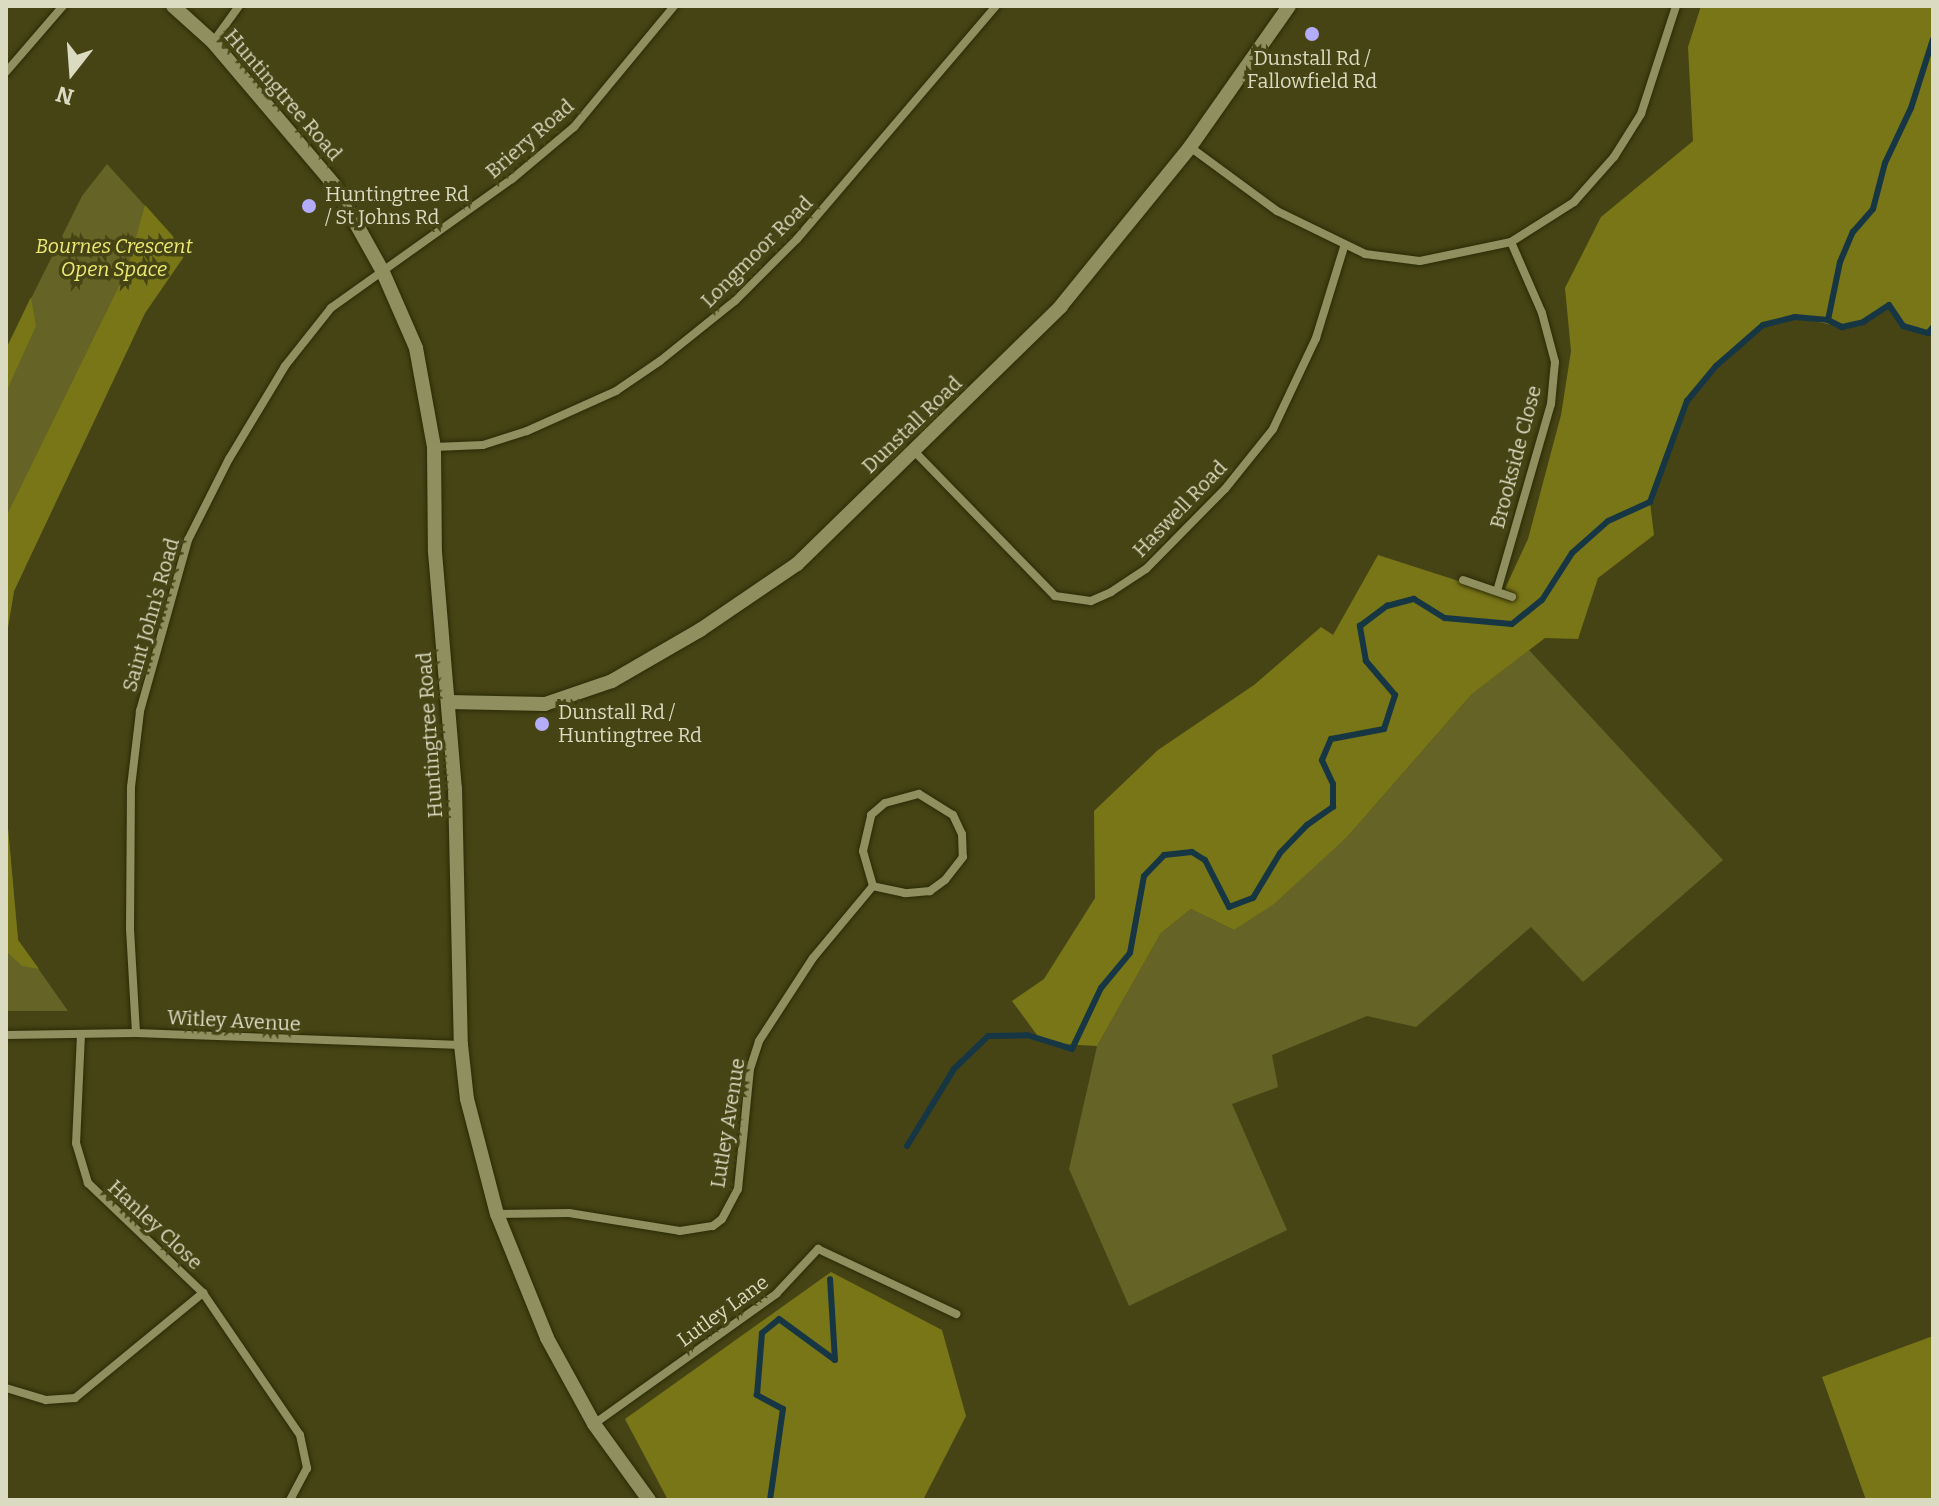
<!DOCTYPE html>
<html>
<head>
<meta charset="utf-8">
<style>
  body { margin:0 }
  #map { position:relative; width:1939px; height:1506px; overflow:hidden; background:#464415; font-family:Bitter,serif }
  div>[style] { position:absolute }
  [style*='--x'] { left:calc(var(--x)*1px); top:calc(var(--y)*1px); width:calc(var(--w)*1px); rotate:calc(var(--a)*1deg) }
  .green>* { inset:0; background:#656325 }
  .forest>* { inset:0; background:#797617 }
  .stream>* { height:6px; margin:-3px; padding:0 3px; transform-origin:3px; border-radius:3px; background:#173644 }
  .roads { filter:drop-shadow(0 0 2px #2b2a06) drop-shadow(0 0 2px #2b2a06) }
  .minor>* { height:8px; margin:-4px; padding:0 4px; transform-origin:4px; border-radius:4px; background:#8f8f5f }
  .tertiary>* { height:14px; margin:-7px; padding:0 7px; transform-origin:7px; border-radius:7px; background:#8f8f5f }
  .dots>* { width:22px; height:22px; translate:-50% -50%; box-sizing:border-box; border:4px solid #464415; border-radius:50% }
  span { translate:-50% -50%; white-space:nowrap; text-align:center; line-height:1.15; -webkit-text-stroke:7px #464415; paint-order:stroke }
  .poi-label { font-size:20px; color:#dbdbc2 }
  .left { translate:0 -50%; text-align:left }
  .street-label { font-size:20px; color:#dbdbc2 }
  .park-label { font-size:20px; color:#edea74; font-style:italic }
  .frame { position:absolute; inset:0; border:8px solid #dbdbc2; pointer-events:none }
  .north { position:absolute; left:32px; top:32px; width:80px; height:80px; -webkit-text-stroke:6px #464415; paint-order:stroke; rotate:197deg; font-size:22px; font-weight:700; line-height:32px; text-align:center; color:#dbdbc2 }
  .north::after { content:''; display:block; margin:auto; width:28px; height:36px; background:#dbdbc2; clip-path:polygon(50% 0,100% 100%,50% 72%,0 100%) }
</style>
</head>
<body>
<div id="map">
  <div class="green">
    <div style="clip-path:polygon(107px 164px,187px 252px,145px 313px,14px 591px,6px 639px,6px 349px,82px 196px)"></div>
    <div style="clip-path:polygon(1529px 650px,1723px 860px,1583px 982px,1531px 927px,1416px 1027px,1367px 1016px,1272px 1055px,1278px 1087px,1232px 1104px,1287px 1230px,1129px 1306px,1069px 1169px,1097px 1046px,1161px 933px,1191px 909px,1234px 930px,1348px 836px,1472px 694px)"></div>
    <div style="clip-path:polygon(6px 806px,18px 940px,68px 1011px,6px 1011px)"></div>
  </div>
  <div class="forest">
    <div style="clip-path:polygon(1701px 6px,1933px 6px,1933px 327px,1928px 333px,1903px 326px,1888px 305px,1863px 322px,1842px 327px,1795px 317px,1763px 325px,1716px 366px,1687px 401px,1650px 502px,1654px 535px,1598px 578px,1578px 639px,1545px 638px,1472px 694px,1348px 836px,1274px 904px,1234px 930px,1191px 909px,1161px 933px,1097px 1046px,1043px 1043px,1012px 1001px,1044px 979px,1095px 898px,1094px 811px,1158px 750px,1254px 685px,1321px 627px,1333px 635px,1378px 555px,1502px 595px,1528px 539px,1561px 415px,1571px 351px,1565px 288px,1601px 217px,1693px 141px,1688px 47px)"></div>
    <div style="clip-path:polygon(145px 205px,187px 252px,145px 313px,14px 591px,6px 639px,6px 517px,127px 270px)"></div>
    <div style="clip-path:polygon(31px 297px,36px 326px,6px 392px,6px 349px)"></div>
    <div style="clip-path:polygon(6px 806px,18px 940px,39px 969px,22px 966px,6px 951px)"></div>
    <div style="clip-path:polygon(831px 1272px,942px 1330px,966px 1416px,923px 1500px,668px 1500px,625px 1419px)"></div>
    <div style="clip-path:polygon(1933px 1336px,1933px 1500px,1866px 1500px,1822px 1377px)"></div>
  </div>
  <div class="stream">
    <div style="--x:1828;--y:320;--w:59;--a:-78.3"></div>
    <div style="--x:1840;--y:262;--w:33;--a:-67"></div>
    <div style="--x:1853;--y:232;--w:30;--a:-49"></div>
    <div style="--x:1873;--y:209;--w:48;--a:-75.4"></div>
    <div style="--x:1885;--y:163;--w:61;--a:-64.7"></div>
    <div style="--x:1911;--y:108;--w:72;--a:-72.3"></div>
    <div style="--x:907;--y:1146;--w:90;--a:-58.6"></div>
    <div style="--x:954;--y:1069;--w:47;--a:-44.1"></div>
    <div style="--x:988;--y:1036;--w:39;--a:-1"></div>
    <div style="--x:1027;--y:1035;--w:47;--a:17.3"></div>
    <div style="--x:1072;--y:1049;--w:68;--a:-64.6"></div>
    <div style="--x:1101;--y:988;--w:45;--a:-50.4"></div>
    <div style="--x:1130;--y:953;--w:78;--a:-79.7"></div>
    <div style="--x:1144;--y:876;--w:29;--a:-46"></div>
    <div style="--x:1164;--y:855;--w:28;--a:-6"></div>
    <div style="--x:1192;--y:852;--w:15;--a:32"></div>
    <div style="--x:1205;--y:860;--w:53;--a:62.9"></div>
    <div style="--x:1229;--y:907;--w:26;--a:-21"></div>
    <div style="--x:1253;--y:898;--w:52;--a:-59"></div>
    <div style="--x:1280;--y:853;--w:39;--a:-46"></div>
    <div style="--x:1307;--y:825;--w:32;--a:-35"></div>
    <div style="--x:1333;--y:807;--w:23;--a:-90"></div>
    <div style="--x:1333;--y:784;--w:26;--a:-115"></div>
    <div style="--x:1322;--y:760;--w:23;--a:-67"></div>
    <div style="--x:1331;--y:739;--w:54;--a:-10.7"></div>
    <div style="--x:1384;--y:729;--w:36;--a:-72"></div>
    <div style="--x:1395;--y:695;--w:45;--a:-130.5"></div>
    <div style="--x:1366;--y:661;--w:36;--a:-100"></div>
    <div style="--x:1360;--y:626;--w:34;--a:-37"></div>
    <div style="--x:1387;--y:606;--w:28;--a:-15"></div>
    <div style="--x:1414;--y:599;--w:36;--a:32"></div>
    <div style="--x:1445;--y:618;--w:67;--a:5.1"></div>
    <div style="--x:1512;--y:624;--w:38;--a:-39"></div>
    <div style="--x:1542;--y:600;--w:56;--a:-57.4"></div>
    <div style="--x:1572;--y:553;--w:48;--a:-41.6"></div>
    <div style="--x:1608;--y:521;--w:46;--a:-24.3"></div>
    <div style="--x:1650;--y:502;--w:108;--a:-69.9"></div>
    <div style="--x:1687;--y:401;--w:45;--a:-50.4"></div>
    <div style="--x:1716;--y:366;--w:62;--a:-41.1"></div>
    <div style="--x:1763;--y:325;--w:33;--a:-14"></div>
    <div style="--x:1795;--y:317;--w:33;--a:5"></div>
    <div style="--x:1828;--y:320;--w:16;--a:27"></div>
    <div style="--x:1842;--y:327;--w:22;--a:-13"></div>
    <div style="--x:1863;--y:322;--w:31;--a:-33"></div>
    <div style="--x:1889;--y:305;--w:25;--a:56"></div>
    <div style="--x:1903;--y:326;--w:26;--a:16"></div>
    <div style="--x:1928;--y:333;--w:8;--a:-50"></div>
    <div style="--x:770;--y:1500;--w:92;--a:-81.9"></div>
    <div style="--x:783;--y:1409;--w:30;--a:-152"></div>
    <div style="--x:757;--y:1395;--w:62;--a:-85.4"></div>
    <div style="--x:762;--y:1333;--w:22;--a:-39"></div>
    <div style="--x:779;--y:1319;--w:69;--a:36.2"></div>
    <div style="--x:835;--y:1360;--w:81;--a:-93.5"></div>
  </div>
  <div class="roads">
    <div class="minor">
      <div style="--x:213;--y:42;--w:44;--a:-54.2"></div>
      <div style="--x:6;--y:72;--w:87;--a:-49.2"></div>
      <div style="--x:1190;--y:147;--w:108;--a:36.3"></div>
      <div style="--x:1277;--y:211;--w:98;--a:26"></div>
      <div style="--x:1365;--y:254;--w:55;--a:7.3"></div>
      <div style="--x:1420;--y:261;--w:93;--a:-11.8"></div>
      <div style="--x:1511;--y:242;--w:75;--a:-32.4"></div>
      <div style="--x:1574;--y:202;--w:60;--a:-48.4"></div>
      <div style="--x:1614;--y:157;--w:51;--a:-57.9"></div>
      <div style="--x:1641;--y:114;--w:114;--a:-72"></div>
      <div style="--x:434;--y:447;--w:49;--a:-2.3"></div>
      <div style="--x:483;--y:445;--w:46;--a:-17.7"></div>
      <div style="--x:527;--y:431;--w:98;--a:-24.2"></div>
      <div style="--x:616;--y:391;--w:53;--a:-34.3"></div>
      <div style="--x:660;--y:361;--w:96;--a:-38.7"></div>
      <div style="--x:735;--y:301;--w:88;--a:-45"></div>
      <div style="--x:797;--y:239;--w:306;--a:-49.5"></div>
      <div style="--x:915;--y:452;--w:201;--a:45.8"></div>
      <div style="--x:1055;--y:596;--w:36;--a:8"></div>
      <div style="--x:1091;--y:601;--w:22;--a:-24"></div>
      <div style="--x:1111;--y:592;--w:42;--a:-33.3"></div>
      <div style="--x:1146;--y:569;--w:112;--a:-45.4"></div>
      <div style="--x:1225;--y:489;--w:77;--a:-51.3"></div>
      <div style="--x:1273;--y:429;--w:101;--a:-64.7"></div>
      <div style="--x:1316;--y:338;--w:95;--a:-72.9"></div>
      <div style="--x:1463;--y:580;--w:52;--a:19.1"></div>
      <div style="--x:1497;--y:591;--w:195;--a:-73.9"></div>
      <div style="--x:1551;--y:404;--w:42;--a:-84.6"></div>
      <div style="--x:1555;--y:362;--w:51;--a:-104.9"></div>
      <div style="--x:1542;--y:313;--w:77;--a:-113.6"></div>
      <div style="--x:136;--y:1033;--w:105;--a:-93.3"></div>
      <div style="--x:130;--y:928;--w:141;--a:-89.6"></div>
      <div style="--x:131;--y:787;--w:77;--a:-83.2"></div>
      <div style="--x:140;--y:711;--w:178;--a:-74.3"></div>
      <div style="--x:188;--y:540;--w:91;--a:-63.2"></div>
      <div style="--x:229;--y:459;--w:109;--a:-58.9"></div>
      <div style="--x:285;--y:366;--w:74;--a:-51.6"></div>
      <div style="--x:331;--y:308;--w:222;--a:-35.5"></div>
      <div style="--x:512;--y:179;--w:81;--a:-40"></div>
      <div style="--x:574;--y:127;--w:157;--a:-50.4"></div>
      <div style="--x:81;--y:1034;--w:109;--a:92.6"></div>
      <div style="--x:76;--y:1143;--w:42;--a:73.3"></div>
      <div style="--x:88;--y:1183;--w:159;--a:43.7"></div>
      <div style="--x:203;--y:1293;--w:172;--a:55.7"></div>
      <div style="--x:300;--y:1435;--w:34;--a:78"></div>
      <div style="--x:307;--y:1468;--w:36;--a:118"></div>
      <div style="--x:6;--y:1035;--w:130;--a:-0.9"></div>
      <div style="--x:136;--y:1033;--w:325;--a:2.1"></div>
      <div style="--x:497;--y:1214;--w:72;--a:-0.8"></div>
      <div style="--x:569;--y:1213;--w:112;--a:9.2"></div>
      <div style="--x:680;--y:1231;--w:33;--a:-9"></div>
      <div style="--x:713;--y:1226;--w:11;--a:-38"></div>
      <div style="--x:722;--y:1219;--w:34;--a:-62"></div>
      <div style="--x:738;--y:1189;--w:121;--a:-84.3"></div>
      <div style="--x:750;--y:1069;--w:29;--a:-72"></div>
      <div style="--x:759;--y:1041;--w:99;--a:-57"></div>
      <div style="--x:813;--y:958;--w:94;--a:-50.2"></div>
      <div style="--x:873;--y:886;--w:36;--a:-106"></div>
      <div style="--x:863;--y:851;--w:37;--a:-77"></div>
      <div style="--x:871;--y:815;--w:18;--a:-41"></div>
      <div style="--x:885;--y:803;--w:35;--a:-15"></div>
      <div style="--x:919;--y:794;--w:40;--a:32"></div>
      <div style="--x:953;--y:815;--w:21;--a:65"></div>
      <div style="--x:962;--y:834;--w:23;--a:88"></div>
      <div style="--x:963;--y:857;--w:29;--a:128"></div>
      <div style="--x:945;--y:880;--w:19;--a:144"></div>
      <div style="--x:930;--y:891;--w:25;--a:175"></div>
      <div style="--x:905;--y:893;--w:33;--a:-168"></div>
      <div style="--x:6;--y:1388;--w:42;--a:16.7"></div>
      <div style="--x:46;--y:1400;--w:29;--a:-4"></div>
      <div style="--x:75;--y:1398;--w:166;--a:-39.4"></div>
      <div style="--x:594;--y:1424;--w:224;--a:-35.5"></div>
      <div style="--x:776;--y:1294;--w:62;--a:-47"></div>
      <div style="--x:818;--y:1249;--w:153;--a:25.2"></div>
    </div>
    <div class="tertiary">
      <div style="--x:173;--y:6;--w:54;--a:42"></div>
      <div style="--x:213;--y:42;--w:189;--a:49.7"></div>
      <div style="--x:335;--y:186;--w:96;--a:60.8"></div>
      <div style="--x:382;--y:270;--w:85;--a:66.4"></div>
      <div style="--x:416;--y:348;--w:101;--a:79.7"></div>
      <div style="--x:434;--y:447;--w:105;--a:89.5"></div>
      <div style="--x:435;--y:552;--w:237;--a:85.2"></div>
      <div style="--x:455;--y:788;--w:257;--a:88.7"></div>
      <div style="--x:461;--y:1045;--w:54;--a:83.7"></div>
      <div style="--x:467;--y:1099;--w:119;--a:75.4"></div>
      <div style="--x:497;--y:1214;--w:134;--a:68"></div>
      <div style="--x:547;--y:1338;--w:98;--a:61.3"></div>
      <div style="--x:594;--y:1424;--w:94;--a:54.1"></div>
      <div style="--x:448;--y:702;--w:97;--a:1.2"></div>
      <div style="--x:545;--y:704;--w:71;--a:-18.9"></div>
      <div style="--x:612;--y:681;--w:102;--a:-30.1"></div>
      <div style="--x:700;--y:630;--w:117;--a:-34.2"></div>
      <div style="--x:797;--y:564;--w:369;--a:-44.3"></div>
      <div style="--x:1061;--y:306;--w:205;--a:-50.9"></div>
      <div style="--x:1190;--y:147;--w:172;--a:-54.9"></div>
    </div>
  </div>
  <div class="dots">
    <div style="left:1312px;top:34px;background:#b3adf9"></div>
    <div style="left:309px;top:206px;background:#b3adf9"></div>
    <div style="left:542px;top:724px;background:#b3adf9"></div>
  </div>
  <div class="poi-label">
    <span style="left:1312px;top:70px">Dunstall Rd /<br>Fallowfield Rd</span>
    <span class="left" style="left:325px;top:206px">Huntingtree Rd<br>/ St Johns Rd</span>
    <span class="left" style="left:558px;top:724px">Dunstall Rd /<br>Huntingtree Rd</span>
  </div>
  <div class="street-label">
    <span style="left:283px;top:95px;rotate:49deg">Huntingtree Road</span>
    <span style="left:530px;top:139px;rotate:-41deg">Briery Road</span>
    <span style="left:757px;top:252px;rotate:-45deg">Longmoor Road</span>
    <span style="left:912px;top:425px;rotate:-44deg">Dunstall Road</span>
    <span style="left:1516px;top:457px;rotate:-75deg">Brookside Close</span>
    <span style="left:1180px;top:509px;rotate:-46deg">Haswell Road</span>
    <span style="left:151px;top:615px;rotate:-74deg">Saint John's Road</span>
    <span style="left:430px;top:735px;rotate:-94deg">Huntingtree Road</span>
    <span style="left:234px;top:1021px;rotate:3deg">Witley Avenue</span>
    <span style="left:728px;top:1123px;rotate:-81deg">Lutley Avenue</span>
    <span style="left:155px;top:1225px;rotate:43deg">Hanley Close</span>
    <span style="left:723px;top:1311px;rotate:-36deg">Lutley Lane</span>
  </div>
  <div class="park-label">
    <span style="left:114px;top:258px">Bournes Crescent<br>Open Space</span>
  </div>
  <div class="frame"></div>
  <div class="north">N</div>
</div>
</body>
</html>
